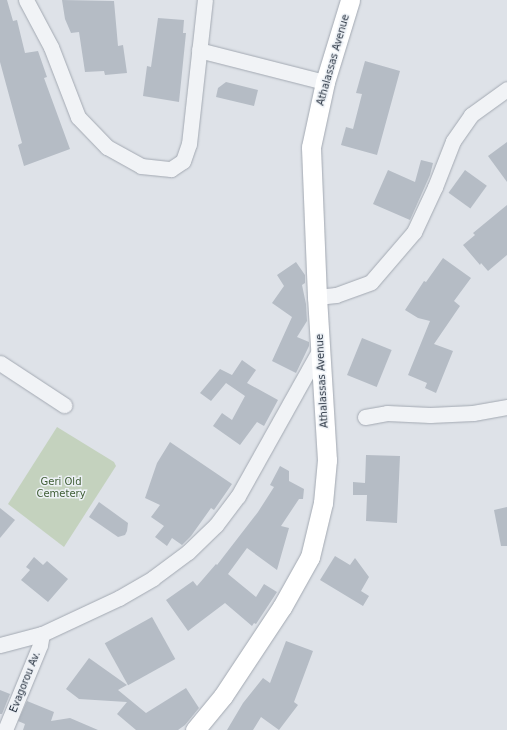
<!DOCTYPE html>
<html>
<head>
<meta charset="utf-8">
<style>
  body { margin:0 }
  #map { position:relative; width:507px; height:730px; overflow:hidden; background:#dee2e8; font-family:"DejaVu Sans",sans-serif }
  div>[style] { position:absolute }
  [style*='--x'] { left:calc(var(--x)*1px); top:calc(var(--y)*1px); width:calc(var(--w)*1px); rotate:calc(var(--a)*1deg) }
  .green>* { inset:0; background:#c4d2be }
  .building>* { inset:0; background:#b5bcc5; transform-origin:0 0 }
  .roads { filter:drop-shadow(0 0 1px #a3a9b2) drop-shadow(0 0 1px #a3a9b2) }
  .minor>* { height:15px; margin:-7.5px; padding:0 7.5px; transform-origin:7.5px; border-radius:7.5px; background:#f1f3f6 }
  .major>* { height:19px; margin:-9.5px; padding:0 9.5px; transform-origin:9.5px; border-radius:9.5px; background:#fff }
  span { translate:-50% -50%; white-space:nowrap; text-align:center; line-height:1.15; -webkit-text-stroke:3px #edf1f6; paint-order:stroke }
  .street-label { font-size:10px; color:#26313f }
  .park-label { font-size:10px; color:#3d5c33 }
</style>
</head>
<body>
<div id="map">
  <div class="green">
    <div style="clip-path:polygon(57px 427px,114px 462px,116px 466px,64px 547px,8px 504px)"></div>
  </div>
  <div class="building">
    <div style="clip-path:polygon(0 0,7px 0,13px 21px,17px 20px,25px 53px,38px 51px,47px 77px,44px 78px,70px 149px,24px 166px,18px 145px,22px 143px,0 62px)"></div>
    <div style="clip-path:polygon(62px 0,114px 1px,118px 46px,123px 45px,127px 73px,105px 75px,104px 71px,85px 72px,79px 32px,71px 33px,65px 19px)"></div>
    <div style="clip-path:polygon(158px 18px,184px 20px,183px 33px,186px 33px,179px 102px,143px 96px,147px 66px,151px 67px)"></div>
    <div style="clip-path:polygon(365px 61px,400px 71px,377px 155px,341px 145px,346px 127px,353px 129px,362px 94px,356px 93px)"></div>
    <div style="clip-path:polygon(226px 82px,258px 90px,254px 106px,216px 97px,218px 88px)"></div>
    <div style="clip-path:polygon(507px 142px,507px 182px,488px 156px)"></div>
    <div style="clip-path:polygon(421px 160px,433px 163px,430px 175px,410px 220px,373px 204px,388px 170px,415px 182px)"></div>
    <div style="left:465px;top:170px;width:27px;height:28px;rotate:36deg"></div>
    <div style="clip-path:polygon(507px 205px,507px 255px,488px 271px,481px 263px,480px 265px,463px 245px,475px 235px,473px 233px)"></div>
    <div style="clip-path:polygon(443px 258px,471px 278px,454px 301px,460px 306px,434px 344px,453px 351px,436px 393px,425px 388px,427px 383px,408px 375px,430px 321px,418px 318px,405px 310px,424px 281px,426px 282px)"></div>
    <div style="clip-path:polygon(296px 262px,305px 275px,305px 283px,302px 285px,306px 304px,307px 321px,297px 337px,309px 342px,309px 346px,296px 373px,272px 361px,292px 317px,272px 303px,284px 286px,277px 275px)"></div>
    <div style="left:362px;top:338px;width:32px;height:40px;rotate:22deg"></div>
    <div style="clip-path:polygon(242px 360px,256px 370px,247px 383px,278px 400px,264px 426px,257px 422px,240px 445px,213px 426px,222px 413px,232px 420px,245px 396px,226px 383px,211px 401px,200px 393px,220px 369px,232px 375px)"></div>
    <div style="clip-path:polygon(170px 442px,232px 484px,214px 510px,211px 508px,191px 536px,182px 545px,172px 538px,167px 546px,155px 537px,164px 526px,151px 517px,160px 505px,145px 498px,157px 463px)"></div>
    <div style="clip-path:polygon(366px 455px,400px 456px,397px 523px,366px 521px,367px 495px,353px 495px,353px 482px,365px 483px)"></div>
    <div style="clip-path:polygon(280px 466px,289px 471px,289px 481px,304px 489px,303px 499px,299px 499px,281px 526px,289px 528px,277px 570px,247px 548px,228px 574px,256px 597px,264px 584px,277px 592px,256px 624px,254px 623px,252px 626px,225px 603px,188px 631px,166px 600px,193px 581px,197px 586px,216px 564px,217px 565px,258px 512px,274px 487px,270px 485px)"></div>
    <div style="clip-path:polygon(99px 502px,128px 523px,127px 531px,125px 535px,118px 537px,89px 517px)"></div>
    <div style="clip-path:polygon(507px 507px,507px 546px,501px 546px,494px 510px)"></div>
    <div style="clip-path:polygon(0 508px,15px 520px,0 538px)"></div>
    <div style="clip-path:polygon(335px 556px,350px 565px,355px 558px,369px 577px,361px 591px,369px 596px,363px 606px,320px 580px)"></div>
    <div style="clip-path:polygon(34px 557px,43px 565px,47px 561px,68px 579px,48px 602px,21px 580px,30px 570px,26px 567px)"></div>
    <div style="left:152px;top:617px;width:48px;height:54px;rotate:61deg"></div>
    <div style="clip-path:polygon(286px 641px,313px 651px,294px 702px,298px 705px,279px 730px,261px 717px,253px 730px,227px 730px,243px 703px,263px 678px,270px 683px)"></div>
    <div style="clip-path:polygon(89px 658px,127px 685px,118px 690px,146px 713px,186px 688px,199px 708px,185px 725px,178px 730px,136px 730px,117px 714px,127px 702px,79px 699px,66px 689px)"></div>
    <div style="clip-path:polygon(0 690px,10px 694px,2px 714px,0 714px)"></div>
    <div style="clip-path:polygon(27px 701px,54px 712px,51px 721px,70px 718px,98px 730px,23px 730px,25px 724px,18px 721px)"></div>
  </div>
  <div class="roads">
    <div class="minor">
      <div style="--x:26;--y:0;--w:53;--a:62"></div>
      <div style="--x:51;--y:47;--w:75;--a:68.9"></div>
      <div style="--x:78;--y:117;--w:42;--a:46"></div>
      <div style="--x:107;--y:147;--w:39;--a:29"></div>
      <div style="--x:141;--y:166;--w:30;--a:6"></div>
      <div style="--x:171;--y:169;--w:14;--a:-34"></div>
      <div style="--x:183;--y:161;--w:18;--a:-71"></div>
      <div style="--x:189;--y:144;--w:145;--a:-83.7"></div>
      <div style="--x:199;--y:50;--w:130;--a:14.3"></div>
      <div style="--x:317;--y:297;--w:19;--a:-6"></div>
      <div style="--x:336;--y:295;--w:37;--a:-20"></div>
      <div style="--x:371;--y:282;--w:66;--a:-49.3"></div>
      <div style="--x:414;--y:232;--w:50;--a:-65"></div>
      <div style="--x:435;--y:187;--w:49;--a:-68.6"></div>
      <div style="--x:453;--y:141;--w:32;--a:-55"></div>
      <div style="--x:471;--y:115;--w:44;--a:-35.8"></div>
      <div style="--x:0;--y:363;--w:77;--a:33.3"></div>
      <div style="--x:365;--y:417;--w:22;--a:-10"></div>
      <div style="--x:387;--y:413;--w:43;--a:2.7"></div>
      <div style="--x:430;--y:415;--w:43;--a:-2.7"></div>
      <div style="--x:473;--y:413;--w:35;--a:-10"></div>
      <div style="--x:0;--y:645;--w:43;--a:-14.7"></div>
      <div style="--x:42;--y:634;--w:85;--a:-25.1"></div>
      <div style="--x:119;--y:598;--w:39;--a:-30"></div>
      <div style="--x:153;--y:578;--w:44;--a:-36.6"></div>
      <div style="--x:188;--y:552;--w:39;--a:-44"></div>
      <div style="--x:216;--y:525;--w:36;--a:-53"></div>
      <div style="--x:238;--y:496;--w:168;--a:-60.8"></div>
      <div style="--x:5;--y:730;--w:92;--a:-67.6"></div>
      <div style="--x:40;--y:645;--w:11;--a:-80"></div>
    </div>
    <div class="major">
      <div style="--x:195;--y:730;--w:44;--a:-50.5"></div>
      <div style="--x:223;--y:696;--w:107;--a:-56.5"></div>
      <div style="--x:282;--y:607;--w:57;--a:-60.8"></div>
      <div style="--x:310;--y:557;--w:56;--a:-76.5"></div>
      <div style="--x:323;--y:503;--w:43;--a:-84.7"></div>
      <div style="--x:327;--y:460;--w:163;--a:-93.5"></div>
      <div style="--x:317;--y:297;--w:150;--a:-92.3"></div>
      <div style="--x:311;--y:147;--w:66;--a:-77.8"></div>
      <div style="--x:325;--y:82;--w:86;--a:-73"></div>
    </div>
  </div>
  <div class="street-label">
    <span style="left:333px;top:60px;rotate:-74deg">Athalassas Avenue</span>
    <span style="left:322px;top:381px;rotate:-93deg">Athalassas Avenue</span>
    <span style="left:25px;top:682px;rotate:-68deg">Evagorou Av.</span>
  </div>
  <div class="park-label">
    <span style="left:61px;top:487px">Geri Old<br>Cemetery</span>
  </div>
</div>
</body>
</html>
